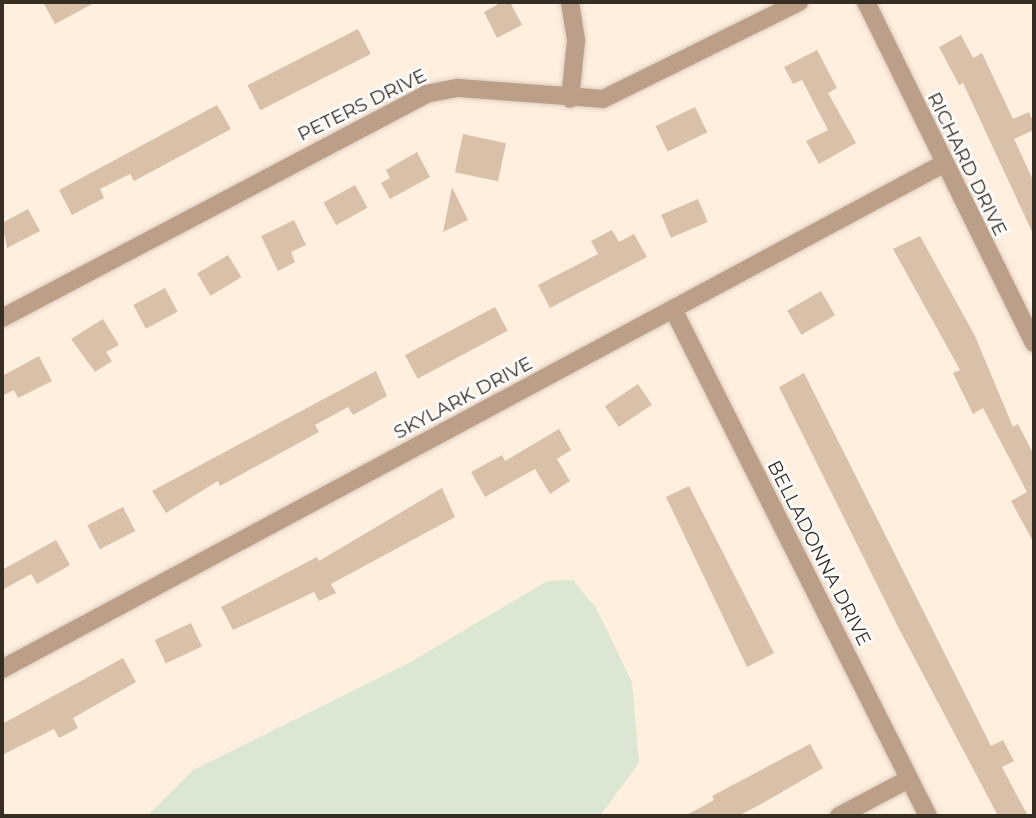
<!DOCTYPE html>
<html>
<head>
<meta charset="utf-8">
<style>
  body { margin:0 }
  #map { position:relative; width:1036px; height:818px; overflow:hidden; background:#ffefdf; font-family:Montserrat,sans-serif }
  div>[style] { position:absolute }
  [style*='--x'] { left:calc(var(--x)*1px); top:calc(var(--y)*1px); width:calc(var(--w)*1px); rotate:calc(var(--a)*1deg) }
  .green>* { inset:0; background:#dce7d3 }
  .building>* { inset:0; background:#d9c1a9; transform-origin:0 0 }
  .roads { filter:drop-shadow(0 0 2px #dbccbd) drop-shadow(0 0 2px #dbccbd) }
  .street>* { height:18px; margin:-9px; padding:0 9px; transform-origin:9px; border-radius:9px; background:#bb9f88 }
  span { translate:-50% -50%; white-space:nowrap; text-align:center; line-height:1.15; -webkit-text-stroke:5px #fff; paint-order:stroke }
  .street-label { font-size:19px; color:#362d23 }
  .frame { position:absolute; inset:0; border:4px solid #362d23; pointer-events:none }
</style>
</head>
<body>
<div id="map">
  <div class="green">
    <div style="clip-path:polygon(573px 580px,596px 608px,632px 682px,639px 763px,600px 816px,147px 816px,193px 770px,409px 663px,547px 581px)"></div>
  </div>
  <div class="building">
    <div style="clip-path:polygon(43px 2px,96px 2px,55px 24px)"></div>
    <div style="clip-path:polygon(502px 2px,510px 2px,522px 25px,497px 38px,484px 12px)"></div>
    <div style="left:358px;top:29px;width:28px;height:124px;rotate:63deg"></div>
    <div style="clip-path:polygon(961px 35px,973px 58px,982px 53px,1013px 119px,1029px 112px,1034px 124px,1034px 130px,1014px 139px,1034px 182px,1034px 236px,963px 83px,959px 85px,939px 47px)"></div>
    <div style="clip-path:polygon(817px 50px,837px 88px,828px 93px,856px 143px,819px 164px,806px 141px,828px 130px,802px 80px,793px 84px,784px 67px)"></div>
    <div style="clip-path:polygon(217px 105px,231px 129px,134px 181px,130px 174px,100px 189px,104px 198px,72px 215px,59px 190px)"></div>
    <div style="left:695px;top:107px;width:28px;height:44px;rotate:64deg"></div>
    <div style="left:463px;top:134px;width:44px;height:39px;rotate:12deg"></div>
    <div style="clip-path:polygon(417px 152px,430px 177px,390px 199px,381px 183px,390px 178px,386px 170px)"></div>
    <div style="left:355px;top:185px;width:26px;height:36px;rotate:61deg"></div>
    <div style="clip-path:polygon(452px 187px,468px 220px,443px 232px)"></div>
    <div style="left:698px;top:199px;width:25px;height:40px;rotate:67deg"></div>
    <div style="clip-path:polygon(28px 209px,40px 231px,7px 248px,2px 223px)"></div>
    <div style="clip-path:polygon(294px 220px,306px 245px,291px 252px,295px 262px,278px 271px,261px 236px)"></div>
    <div style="clip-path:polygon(612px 230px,619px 242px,634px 234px,647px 257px,550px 308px,538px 285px,598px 254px,591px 241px)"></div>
    <div style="clip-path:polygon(920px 236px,975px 336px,1013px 427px,1018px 424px,1034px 455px,1034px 543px,1011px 501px,1027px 492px,983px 408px,973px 414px,953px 373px,960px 370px,893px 249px)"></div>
    <div style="left:228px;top:255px;width:26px;height:36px;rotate:59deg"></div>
    <div style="left:165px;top:288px;width:27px;height:36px;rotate:62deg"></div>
    <div style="left:821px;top:291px;width:28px;height:39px;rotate:60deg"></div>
    <div style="left:495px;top:307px;width:27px;height:102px;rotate:62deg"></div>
    <div style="clip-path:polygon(103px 319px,119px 345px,106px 352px,112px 361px,95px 372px,71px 339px)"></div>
    <div style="clip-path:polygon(39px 356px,52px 381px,18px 398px,14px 390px,2px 396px,2px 376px)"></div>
    <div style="clip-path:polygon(376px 371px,387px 396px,353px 415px,348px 407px,315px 425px,319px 432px,220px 486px,218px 481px,166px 513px,152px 491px)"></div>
    <div style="clip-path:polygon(804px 373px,991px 746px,1003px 740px,1014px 761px,1002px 767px,1028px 816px,998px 816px,897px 625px,779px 387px)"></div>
    <div style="left:638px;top:384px;width:25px;height:40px;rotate:56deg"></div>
    <div style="clip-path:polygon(559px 429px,571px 450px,557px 459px,570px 481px,550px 494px,535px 469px,485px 497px,471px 472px,502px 455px,505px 461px)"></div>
    <div style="clip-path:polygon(689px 486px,774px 653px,747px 667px,666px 497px)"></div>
    <div style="clip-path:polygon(442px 488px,455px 517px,331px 584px,336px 593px,319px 601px,314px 592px,233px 630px,221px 607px,317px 557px,319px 561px)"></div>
    <div style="left:123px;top:507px;width:27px;height:40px;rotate:63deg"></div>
    <div style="clip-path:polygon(56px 540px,70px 565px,37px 584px,31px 574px,2px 590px,2px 570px)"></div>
    <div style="left:191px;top:623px;width:26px;height:40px;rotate:65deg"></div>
    <div style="clip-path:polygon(123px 658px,136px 682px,73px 718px,78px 728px,59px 738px,54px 729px,2px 755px,2px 724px)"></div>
    <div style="clip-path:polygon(810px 744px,823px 768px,763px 803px,738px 816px,685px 816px,714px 800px,712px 796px)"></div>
  </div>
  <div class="roads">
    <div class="street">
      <div style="--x:570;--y:2;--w:39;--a:81"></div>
      <div style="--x:576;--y:41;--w:58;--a:95.9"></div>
      <div style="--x:866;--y:2;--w:380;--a:63.8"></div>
      <div style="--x:673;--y:309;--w:568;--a:63.3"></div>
      <div style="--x:2;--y:318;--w:480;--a:-27.8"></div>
      <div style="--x:426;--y:94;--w:33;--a:-11"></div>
      <div style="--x:458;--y:88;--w:145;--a:4.3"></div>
      <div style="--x:603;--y:99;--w:219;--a:-26.3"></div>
      <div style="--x:2;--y:669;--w:1068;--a:-28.22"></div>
      <div style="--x:839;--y:816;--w:79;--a:-27.9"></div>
    </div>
  </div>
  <div class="street-label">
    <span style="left:362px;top:105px;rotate:-26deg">PETERS DRIVE</span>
    <span style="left:967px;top:164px;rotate:64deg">RICHARD DRIVE</span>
    <span style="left:463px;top:398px;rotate:-28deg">SKYLARK DRIVE</span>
    <span style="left:819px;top:553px;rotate:63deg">BELLADONNA DRIVE</span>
  </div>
  <div class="frame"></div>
</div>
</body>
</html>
